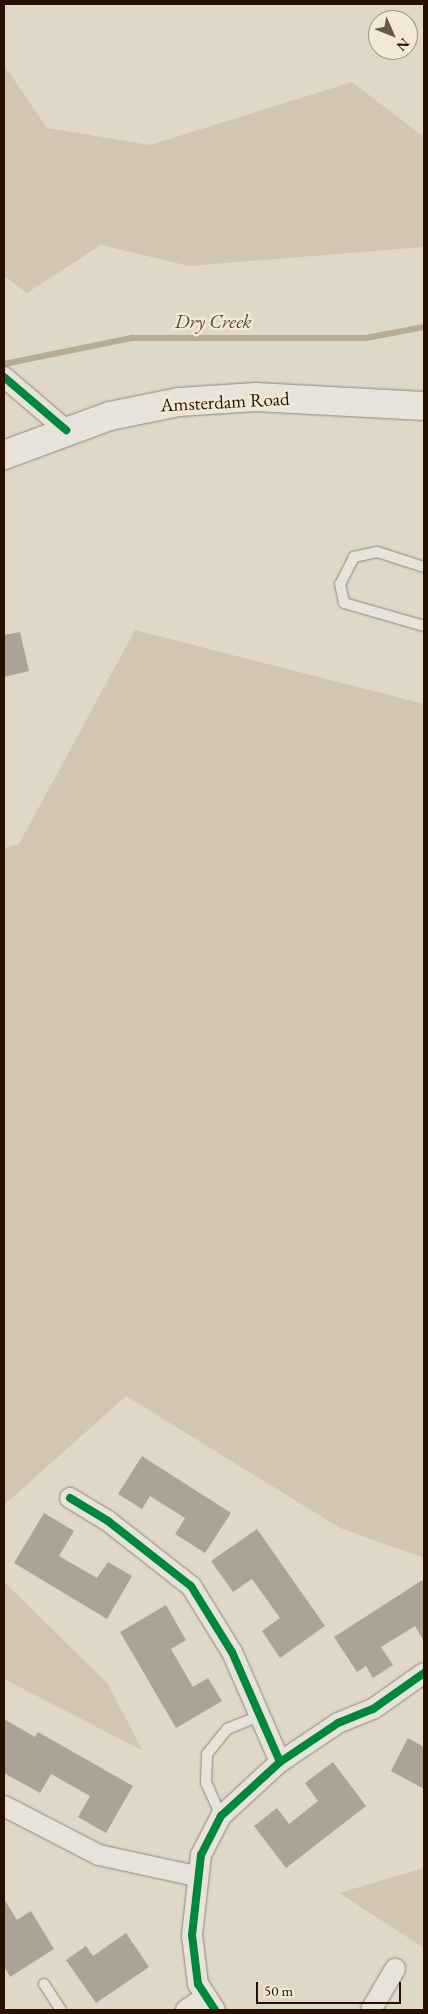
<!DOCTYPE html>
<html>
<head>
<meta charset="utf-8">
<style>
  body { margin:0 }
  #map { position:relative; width:428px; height:2014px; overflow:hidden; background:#dfd8c9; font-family:"EB Garamond",serif }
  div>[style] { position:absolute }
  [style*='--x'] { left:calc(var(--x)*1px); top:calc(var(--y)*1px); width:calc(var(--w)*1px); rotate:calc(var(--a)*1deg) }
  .green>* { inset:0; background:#d2c6b2 }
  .stream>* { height:5.5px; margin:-2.75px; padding:0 2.75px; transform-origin:2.75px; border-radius:2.75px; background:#b8aa94 }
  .building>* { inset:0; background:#aaa398 }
  .roads { filter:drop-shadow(0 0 1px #8e877c) drop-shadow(0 0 1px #8e877c) }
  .lane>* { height:10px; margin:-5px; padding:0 5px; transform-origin:5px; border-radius:5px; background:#e7e3db }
  .street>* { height:20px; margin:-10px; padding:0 10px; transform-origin:10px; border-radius:10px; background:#e7e3db }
  .secondary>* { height:28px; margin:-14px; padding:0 14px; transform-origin:14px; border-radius:14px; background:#e7e3db }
  .cycleway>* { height:8px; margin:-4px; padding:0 4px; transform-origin:4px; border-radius:4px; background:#00873e }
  span { translate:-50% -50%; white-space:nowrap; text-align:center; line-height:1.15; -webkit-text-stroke:5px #f1e8d5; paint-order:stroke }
  .street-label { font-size:19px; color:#281000 }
  .water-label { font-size:20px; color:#614c39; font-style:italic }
  .frame { position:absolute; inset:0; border:5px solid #281000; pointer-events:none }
  .north { position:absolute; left:368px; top:10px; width:50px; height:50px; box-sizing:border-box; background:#f1e8d5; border:1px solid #a19280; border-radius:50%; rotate:134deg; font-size:14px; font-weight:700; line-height:20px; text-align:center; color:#281000 }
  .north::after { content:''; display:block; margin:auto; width:18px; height:22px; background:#685646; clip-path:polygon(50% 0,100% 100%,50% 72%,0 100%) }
  .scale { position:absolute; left:256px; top:1982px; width:145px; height:22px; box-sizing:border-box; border:2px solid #281000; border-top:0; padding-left:6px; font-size:15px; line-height:18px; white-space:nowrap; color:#281000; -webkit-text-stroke:4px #f1e8d5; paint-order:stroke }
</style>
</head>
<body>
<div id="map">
  <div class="green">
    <div style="clip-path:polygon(4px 65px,47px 128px,150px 145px,352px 82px,424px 137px,424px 247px,189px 266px,101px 245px,27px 293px,4px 276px)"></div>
    <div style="clip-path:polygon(135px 630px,424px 704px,424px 1558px,340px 1528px,126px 1396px,4px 1505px,4px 848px,19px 844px)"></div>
    <div style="clip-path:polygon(4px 1582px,107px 1683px,143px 1751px,4px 1679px)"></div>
    <div style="clip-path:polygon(424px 1868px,424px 1948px,339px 1893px)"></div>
  </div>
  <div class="stream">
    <div style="--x:4;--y:364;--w:131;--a:-11.5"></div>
    <div style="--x:132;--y:338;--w:234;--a:0"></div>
    <div style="--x:366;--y:338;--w:59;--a:-10.7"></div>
  </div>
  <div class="building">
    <div style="clip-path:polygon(20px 632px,29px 671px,4px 677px,4px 635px)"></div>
    <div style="clip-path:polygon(142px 1456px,231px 1513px,205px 1553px,175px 1534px,185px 1518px,150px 1496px,142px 1509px,118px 1494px)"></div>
    <div style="clip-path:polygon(44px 1513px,74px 1531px,59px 1556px,97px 1578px,108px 1562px,132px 1576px,107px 1619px,14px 1563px)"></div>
    <div style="clip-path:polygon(257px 1529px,325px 1626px,280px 1658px,262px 1631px,280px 1618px,252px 1579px,233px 1592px,211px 1561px)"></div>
    <div style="clip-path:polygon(424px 1579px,424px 1641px,415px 1626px,381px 1647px,393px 1665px,373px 1678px,366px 1666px,357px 1672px,334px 1637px)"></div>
    <div style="clip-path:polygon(166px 1605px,186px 1640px,171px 1649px,193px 1687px,208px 1678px,222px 1701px,176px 1728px,120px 1632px)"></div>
    <div style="clip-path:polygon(4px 1719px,35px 1737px,38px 1732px,133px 1786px,106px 1833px,78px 1817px,90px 1796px,51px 1774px,40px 1793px,4px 1773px)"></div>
    <div style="clip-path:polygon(408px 1738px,424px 1747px,424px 1789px,391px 1771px)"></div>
    <div style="clip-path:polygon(333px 1762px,366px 1806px,286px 1868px,254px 1826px,277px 1808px,289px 1824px,318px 1801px,305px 1783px)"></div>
    <div style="clip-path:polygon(4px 1899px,17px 1920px,31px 1911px,54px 1949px,10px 1977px,4px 1966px)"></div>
    <div style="clip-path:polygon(126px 1933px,149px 1967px,96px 2003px,66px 1960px,86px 1946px,93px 1956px)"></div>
  </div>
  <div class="roads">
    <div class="lane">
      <div style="--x:424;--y:567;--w:49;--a:-162.3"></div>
      <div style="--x:377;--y:552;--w:24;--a:168"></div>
      <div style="--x:354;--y:557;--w:30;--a:117"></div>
      <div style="--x:340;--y:584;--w:19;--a:78"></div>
      <div style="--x:344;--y:603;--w:83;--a:16"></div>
      <div style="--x:221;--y:1816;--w:36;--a:-114"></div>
      <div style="--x:206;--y:1783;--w:29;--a:-88"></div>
      <div style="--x:207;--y:1754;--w:32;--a:-51"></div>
      <div style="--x:227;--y:1729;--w:35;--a:-22"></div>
      <div style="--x:44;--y:1984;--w:31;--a:57"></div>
    </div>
    <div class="street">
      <div style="--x:4;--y:377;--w:82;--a:40.5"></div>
      <div style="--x:70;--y:1498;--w:44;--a:31.2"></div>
      <div style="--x:108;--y:1521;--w:105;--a:38.1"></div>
      <div style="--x:191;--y:1586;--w:78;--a:58.2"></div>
      <div style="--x:232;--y:1652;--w:120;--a:66.4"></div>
      <div style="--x:4;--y:1806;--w:107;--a:27.3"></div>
      <div style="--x:99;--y:1855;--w:99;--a:12.2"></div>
      <div style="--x:186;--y:2010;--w:23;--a:-34"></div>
      <div style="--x:215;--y:2010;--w:31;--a:-123"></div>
      <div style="--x:198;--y:1984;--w:49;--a:-97"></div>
      <div style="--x:192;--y:1935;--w:81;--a:-83.6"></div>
      <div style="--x:201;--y:1855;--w:44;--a:-62.9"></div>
      <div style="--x:221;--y:1816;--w:80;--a:-42.5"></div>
      <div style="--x:280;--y:1762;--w:70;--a:-33.9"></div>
      <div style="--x:338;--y:1723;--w:38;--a:-22"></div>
      <div style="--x:373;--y:1709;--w:62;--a:-35.2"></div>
      <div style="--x:371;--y:2010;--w:48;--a:-59.7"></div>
    </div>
    <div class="secondary">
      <div style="--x:4;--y:455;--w:113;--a:-20.2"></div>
      <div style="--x:110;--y:416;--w:70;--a:-11.5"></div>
      <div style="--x:179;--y:402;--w:77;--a:-3.7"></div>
      <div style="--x:256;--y:397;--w:168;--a:3.1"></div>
    </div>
  </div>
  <div class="cycleway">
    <div style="--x:4;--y:377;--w:82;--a:40.5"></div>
    <div style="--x:70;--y:1498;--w:44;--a:31.2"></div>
    <div style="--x:108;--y:1521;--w:105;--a:38.1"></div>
    <div style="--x:191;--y:1586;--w:78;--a:58.2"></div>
    <div style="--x:232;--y:1652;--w:120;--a:66.4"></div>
    <div style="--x:215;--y:2010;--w:31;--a:-123"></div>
    <div style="--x:198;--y:1984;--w:49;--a:-97"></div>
    <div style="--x:192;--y:1935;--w:81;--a:-83.6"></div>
    <div style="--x:201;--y:1855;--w:44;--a:-62.9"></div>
    <div style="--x:221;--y:1816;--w:80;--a:-42.5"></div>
    <div style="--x:280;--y:1762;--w:70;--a:-33.9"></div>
    <div style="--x:338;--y:1723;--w:38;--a:-22"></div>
    <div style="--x:373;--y:1709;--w:62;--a:-35.2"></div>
  </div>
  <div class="street-label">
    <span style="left:225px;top:402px;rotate:-3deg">Amsterdam Road</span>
  </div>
  <div class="water-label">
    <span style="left:213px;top:321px">Dry Creek</span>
  </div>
  <div class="frame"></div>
  <div class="north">N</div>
  <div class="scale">50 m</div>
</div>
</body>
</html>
